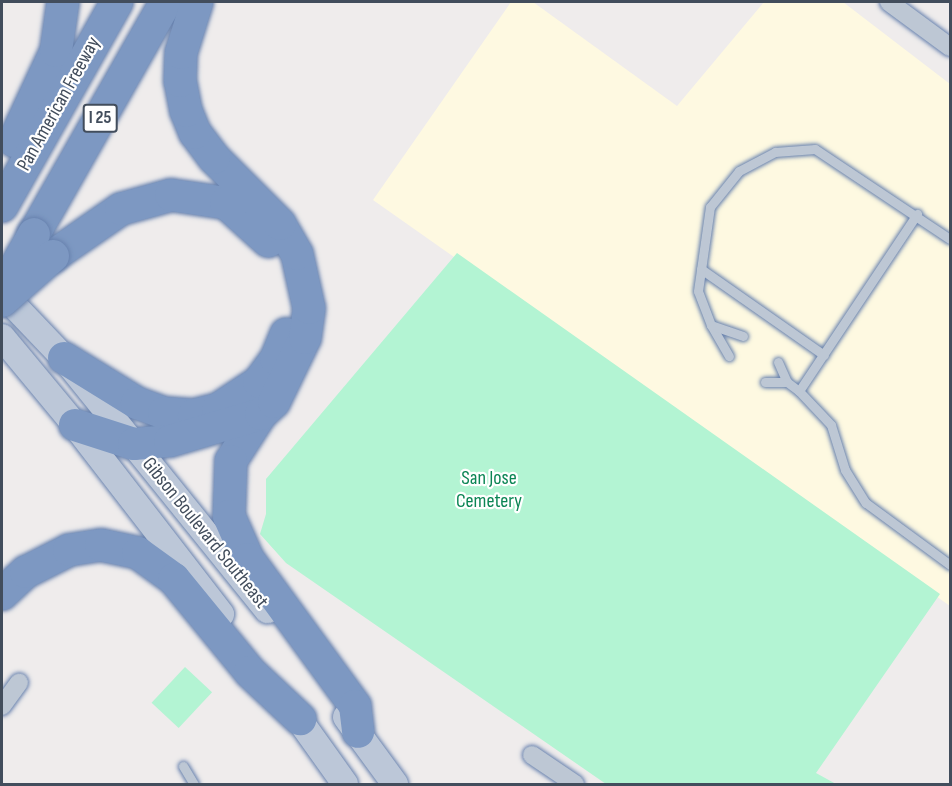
<!DOCTYPE html>
<html>
<head>
<meta charset="utf-8">
<style>
  body { margin:0 }
  #map { position:relative; width:952px; height:786px; overflow:hidden; background:#efecec; font-family:"Sofia Sans Condensed",sans-serif }
  div>[style] { position:absolute }
  [style*='--x'] { left:calc(var(--x)*1px); top:calc(var(--y)*1px); width:calc(var(--w)*1px); rotate:calc(var(--a)*1deg) }
  .commercial>* { inset:0; background:#fef9e1 }
  .green>* { inset:0; background:#b3f4d3; transform-origin:0 0 }
  .roads { filter:drop-shadow(0 0 2px #6882ae) drop-shadow(0 0 2px #6882ae) }
  .service>* { height:9px; margin:-4.5px; padding:0 4.5px; transform-origin:4.5px; border-radius:4.5px; background:#bdc7d4 }
  .minor>* { height:18px; margin:-9px; padding:0 9px; transform-origin:9px; border-radius:9px; background:#bdc7d4 }
  .secondary>* { height:26px; margin:-13px; padding:0 13px; transform-origin:13px; border-radius:13px; background:#bcc7d8 }
  .motorway>* { height:32px; margin:-16px; padding:0 16px; transform-origin:16px; border-radius:16px; background:#7d98c2 }
  .bridges { filter:drop-shadow(0 0 2px #6882ae) drop-shadow(0 0 2px #6882ae) }
  .motorway-bridge>* { height:32px; margin:-16px; padding:0 16px; transform-origin:16px; border-radius:16px; background:#7d98c2 }
  span { translate:-50% -50%; white-space:nowrap; text-align:center; line-height:1.15; -webkit-text-stroke:4.5px #fff; paint-order:stroke }
  .shield-label span { padding:2px 4px; background:#fff; border:2px solid; border-radius:4px; -webkit-text-stroke-width:0 }
  .shield-label { font-size:18px; color:#424d5c; font-weight:700 }
  .street-label { font-size:20px; color:#424d5c }
  .park-label { font-size:20px; color:#0b8554 }
  .frame { position:absolute; inset:0; border:3px solid #424d5c; pointer-events:none }
</style>
</head>
<body>
<div id="map">
  <div class="commercial">
    <div style="clip-path:polygon(511px 2px,533px 2px,677px 106px,764px 2px,843px 2px,950px 84px,950px 606px,373px 200px)"></div>
  </div>
  <div class="green">
    <div style="clip-path:polygon(457px 253px,940px 594px,816px 773px,836px 784px,606px 784px,286px 563px,260px 534px,266px 514px,266px 479px)"></div>
    <div style="left:185px;top:667px;width:37px;height:49px;rotate:43deg"></div>
  </div>
  <div class="roads">
    <div class="service">
      <div style="--x:701;--y:269;--w:150;--a:35"></div>
      <div style="--x:711;--y:325;--w:36;--a:60"></div>
      <div style="--x:743;--y:336;--w:34;--a:-161"></div>
      <div style="--x:711;--y:325;--w:36;--a:-111"></div>
      <div style="--x:698;--y:291;--w:85;--a:-81.9"></div>
      <div style="--x:710;--y:207;--w:46;--a:-51.1"></div>
      <div style="--x:739;--y:171;--w:41;--a:-27.8"></div>
      <div style="--x:775;--y:152;--w:40;--a:-4.3"></div>
      <div style="--x:815;--y:149;--w:162;--a:33.7"></div>
      <div style="--x:778;--y:362;--w:22;--a:66"></div>
      <div style="--x:765;--y:382;--w:22;--a:0"></div>
      <div style="--x:787;--y:382;--w:15;--a:37"></div>
      <div style="--x:799;--y:391;--w:47;--a:46.7"></div>
      <div style="--x:831;--y:425;--w:47;--a:72.7"></div>
      <div style="--x:845;--y:470;--w:39;--a:58"></div>
      <div style="--x:866;--y:503;--w:104;--a:36.4"></div>
      <div style="--x:799;--y:391;--w:213;--a:-56.3"></div>
      <div style="--x:183;--y:766;--w:21;--a:59"></div>
    </div>
    <div class="minor">
      <div style="--x:889;--y:2;--w:76;--a:36.4"></div>
      <div style="--x:2;--y:706;--w:29;--a:-54"></div>
      <div style="--x:532;--y:755;--w:52;--a:34"></div>
    </div>
    <div class="secondary">
      <div style="--x:2;--y:293;--w:90;--a:46.4"></div>
      <div style="--x:64;--y:358;--w:324;--a:51.1"></div>
      <div style="--x:2;--y:337;--w:114;--a:50.3"></div>
      <div style="--x:75;--y:425;--w:239;--a:52.3"></div>
      <div style="--x:288;--y:704;--w:98;--a:54.5"></div>
      <div style="--x:346;--y:717;--w:83;--a:53.8"></div>
    </div>
    <div class="motorway">
      <div style="--x:14;--y:141;--w:99;--a:-65"></div>
      <div style="--x:56;--y:51;--w:49;--a:-81.9"></div>
      <div style="--x:2;--y:206;--w:234;--a:-60.6"></div>
      <div style="--x:34;--y:234;--w:267;--a:-60.4"></div>
      <div style="--x:53;--y:256;--w:83;--a:-34.7"></div>
      <div style="--x:121;--y:209;--w:52;--a:-15.6"></div>
      <div style="--x:171;--y:195;--w:56;--a:8.3"></div>
      <div style="--x:226;--y:203;--w:57;--a:42.1"></div>
      <div style="--x:64;--y:358;--w:86;--a:31.7"></div>
      <div style="--x:137;--y:403;--w:29;--a:20"></div>
      <div style="--x:164;--y:413;--w:30;--a:4"></div>
      <div style="--x:194;--y:415;--w:25;--a:-14"></div>
      <div style="--x:218;--y:409;--w:49;--a:-33.4"></div>
      <div style="--x:259;--y:382;--w:29;--a:-54"></div>
      <div style="--x:276;--y:359;--w:27;--a:-68"></div>
      <div style="--x:261;--y:414;--w:56;--a:122.6"></div>
      <div style="--x:231;--y:461;--w:55;--a:92.1"></div>
      <div style="--x:229;--y:516;--w:47;--a:66.2"></div>
      <div style="--x:248;--y:559;--w:182;--a:53.9"></div>
      <div style="--x:355;--y:706;--w:26;--a:83"></div>
      <div style="--x:75;--y:425;--w:62;--a:17.9"></div>
      <div style="--x:134;--y:444;--w:36;--a:-5"></div>
      <div style="--x:170;--y:441;--w:95;--a:-16.5"></div>
      <div style="--x:261;--y:414;--w:18;--a:-43"></div>
      <div style="--x:274;--y:402;--w:71;--a:-64.2"></div>
      <div style="--x:305;--y:338;--w:30;--a:-82"></div>
      <div style="--x:309;--y:308;--w:55;--a:-102.5"></div>
      <div style="--x:297;--y:254;--w:34;--a:-120"></div>
      <div style="--x:280;--y:224;--w:93;--a:-135"></div>
      <div style="--x:214;--y:158;--w:31;--a:-127"></div>
      <div style="--x:195;--y:133;--w:24;--a:-112"></div>
      <div style="--x:186;--y:111;--w:31;--a:-101"></div>
      <div style="--x:180;--y:81;--w:28;--a:-88"></div>
      <div style="--x:181;--y:53;--w:53;--a:-72.6"></div>
      <div style="--x:2;--y:594;--w:33;--a:-43"></div>
      <div style="--x:26;--y:572;--w:48;--a:-27.1"></div>
      <div style="--x:69;--y:550;--w:32;--a:-9"></div>
      <div style="--x:101;--y:545;--w:38;--a:12"></div>
      <div style="--x:138;--y:553;--w:44;--a:35.8"></div>
      <div style="--x:174;--y:579;--w:120;--a:50.7"></div>
      <div style="--x:250;--y:672;--w:69;--a:43.2"></div>
    </div>
  </div>
  <div class="bridges">
    <div class="motorway-bridge">
      <div style="--x:3;--y:289;--w:63;--a:-60.6"></div>
      <div style="--x:2;--y:301;--w:68;--a:-41.4"></div>
    </div>
  </div>
  <div class="shield-label">
    <span style="left:100px;top:118px">I 25</span>
  </div>
  <div class="street-label">
    <span style="left:59px;top:104px;rotate:-61deg">Pan American Freeway</span>
    <span style="left:205px;top:533px;rotate:51deg">Gibson Boulevard Southeast</span>
  </div>
  <div class="park-label">
    <span style="left:489px;top:490px">San Jose<br>Cemetery</span>
  </div>
  <div class="frame"></div>
</div>
</body>
</html>
